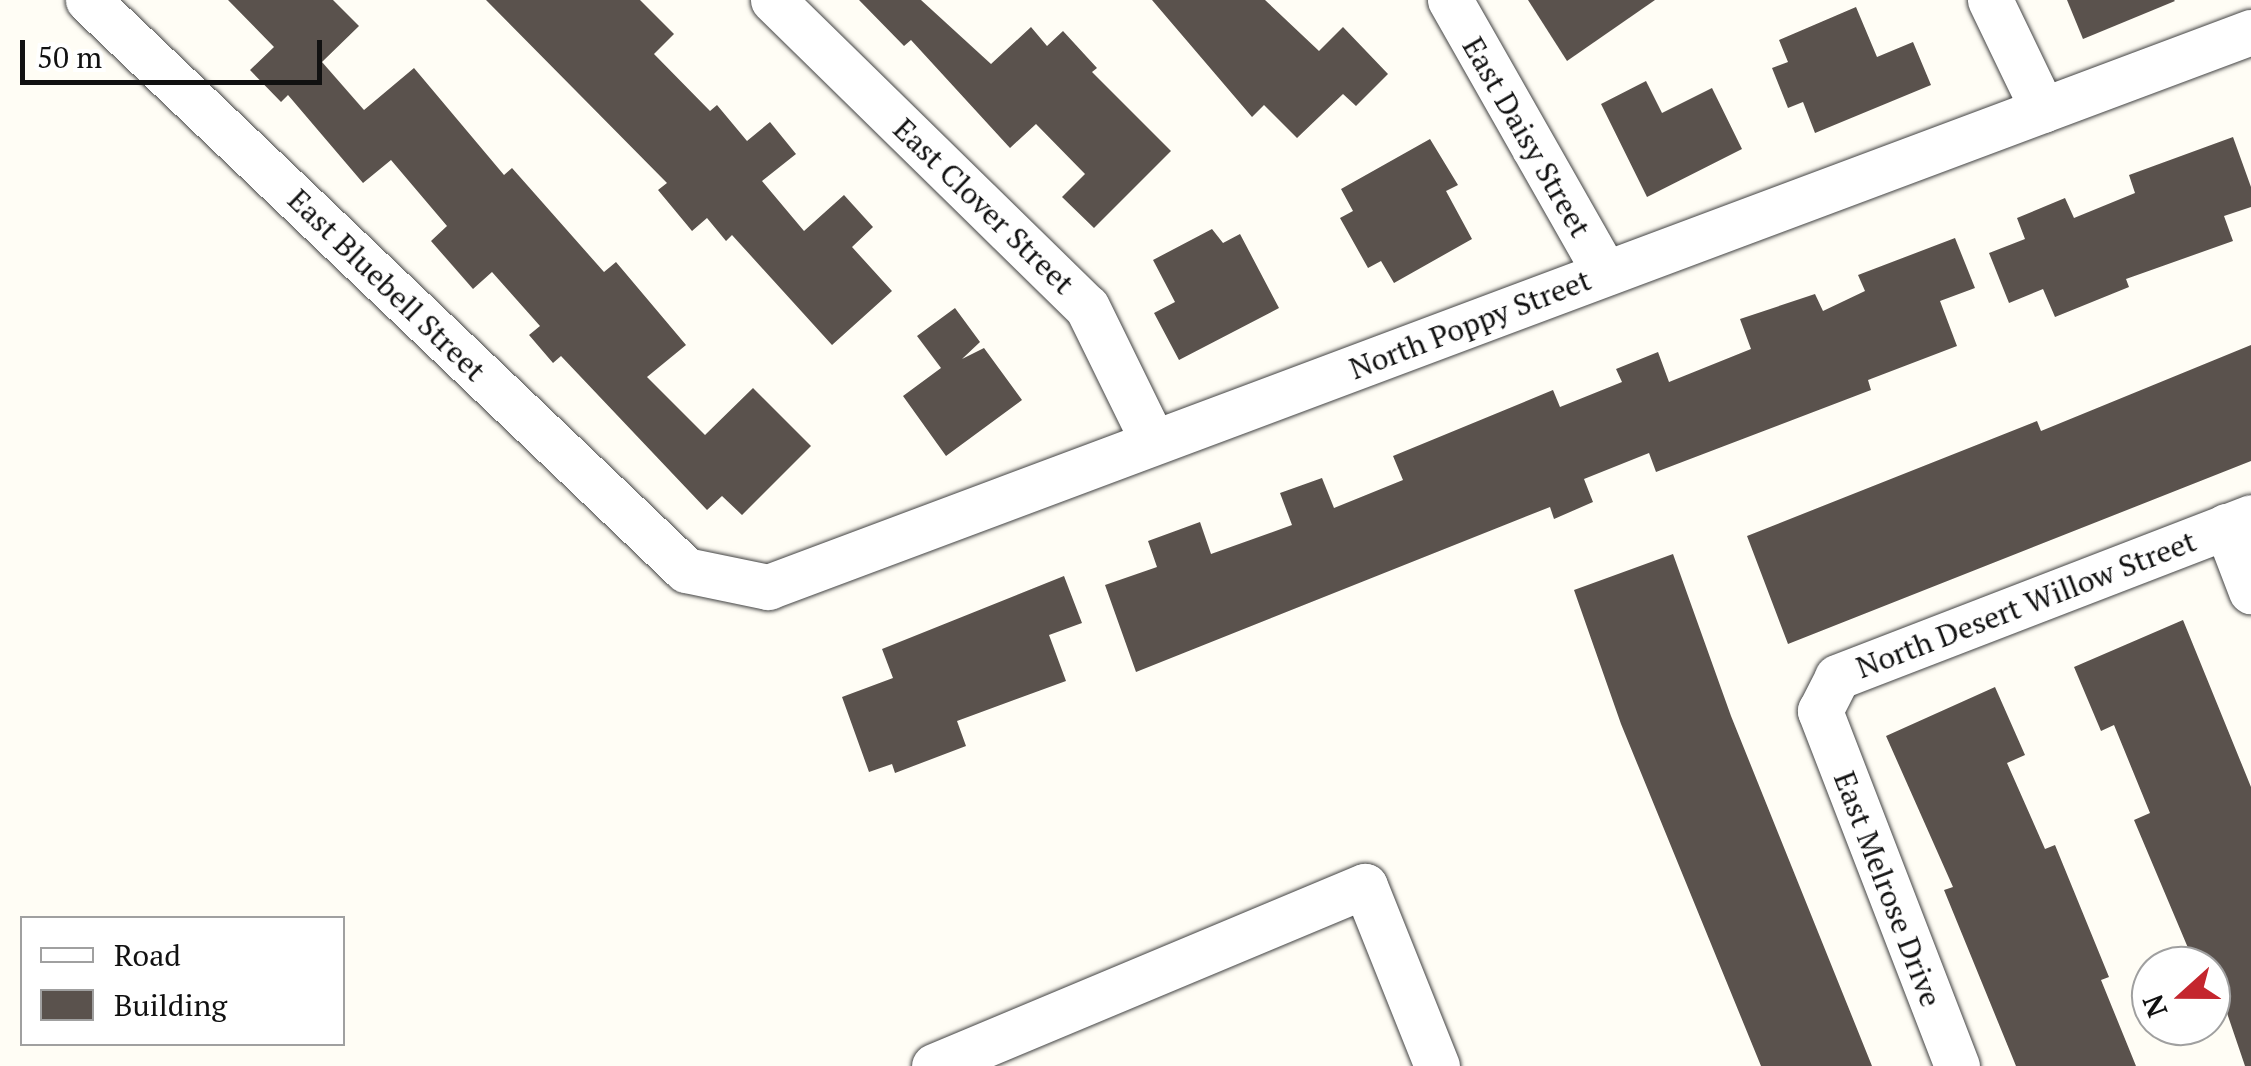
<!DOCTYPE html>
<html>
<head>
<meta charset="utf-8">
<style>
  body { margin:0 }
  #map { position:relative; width:2251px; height:1066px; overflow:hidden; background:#fffdf5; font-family:"PT Serif",serif }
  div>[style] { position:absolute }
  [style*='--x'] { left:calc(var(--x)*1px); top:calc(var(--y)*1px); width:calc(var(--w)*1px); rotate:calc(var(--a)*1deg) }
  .building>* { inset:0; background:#5a524d }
  .roads { filter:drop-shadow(0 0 2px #444) drop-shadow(0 0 2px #444) }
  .street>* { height:45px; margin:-22.5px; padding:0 22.5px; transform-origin:22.5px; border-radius:22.5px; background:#fff }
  span { translate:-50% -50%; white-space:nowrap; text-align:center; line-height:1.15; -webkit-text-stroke:10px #fff; paint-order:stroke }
  .street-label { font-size:30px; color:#111 }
  .legend { position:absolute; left:20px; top:916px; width:325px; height:130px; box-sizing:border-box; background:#fff; border:2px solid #a0a0a0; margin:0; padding:12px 18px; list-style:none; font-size:30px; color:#111 }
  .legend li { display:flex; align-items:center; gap:20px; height:50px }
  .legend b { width:50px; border:2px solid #a0a0a0 }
  .north { position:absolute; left:2131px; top:946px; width:100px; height:100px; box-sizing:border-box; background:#fff; border:2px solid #a0a0a0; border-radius:50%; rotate:249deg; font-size:28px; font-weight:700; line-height:40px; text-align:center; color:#111 }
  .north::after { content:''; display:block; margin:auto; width:35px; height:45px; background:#c4262e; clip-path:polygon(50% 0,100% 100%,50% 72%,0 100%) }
  .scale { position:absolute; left:20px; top:40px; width:302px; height:45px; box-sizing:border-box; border:5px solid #111; border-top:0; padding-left:12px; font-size:30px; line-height:35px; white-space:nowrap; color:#111; -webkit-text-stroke:8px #fff; paint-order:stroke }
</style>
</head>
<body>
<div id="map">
  <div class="building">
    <div style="clip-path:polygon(228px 0,333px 0,359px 26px,322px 62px,364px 110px,414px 68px,504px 175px,512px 168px,604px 272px,616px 262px,686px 345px,647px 377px,705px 435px,753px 388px,811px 446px,742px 515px,722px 496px,707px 510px,561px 356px,553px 363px,529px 335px,540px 326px,492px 272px,473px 289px,431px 241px,447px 226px,391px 160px,363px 183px,288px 95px,281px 102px,250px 70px,274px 47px)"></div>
    <div style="clip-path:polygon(486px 0,640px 0,674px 34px,654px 54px,710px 111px,717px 105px,747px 141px,770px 122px,796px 154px,762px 181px,804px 231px,844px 195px,873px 227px,852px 247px,892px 291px,832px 345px,732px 235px,726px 241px,707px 218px,692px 231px,658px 190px,667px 183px)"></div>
    <div style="clip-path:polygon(859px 0,921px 0,991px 64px,1031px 27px,1047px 46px,1063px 31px,1097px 68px,1092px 72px,1171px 151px,1094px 228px,1062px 197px,1085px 174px,1036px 124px,1010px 148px,911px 40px,904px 46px)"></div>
    <div style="clip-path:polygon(1152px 0,1265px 0,1319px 51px,1343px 27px,1388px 74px,1356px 106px,1343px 94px,1297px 138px,1264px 105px,1252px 117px)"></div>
    <div style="clip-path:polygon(1528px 0,1655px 0,1567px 61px)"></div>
    <div style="clip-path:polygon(2067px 0,2174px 0,2175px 1px,2083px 39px)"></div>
    <div style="clip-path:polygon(1856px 7px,1877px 57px,1913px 42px,1931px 85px,1815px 133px,1803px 102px,1788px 108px,1772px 68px,1788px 62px,1779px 40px)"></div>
    <div style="clip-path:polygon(1646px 81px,1662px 113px,1712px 88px,1742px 149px,1647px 197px,1601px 104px)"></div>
    <div style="clip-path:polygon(2233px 137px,2251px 187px,2251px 207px,2224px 216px,2233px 241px,2126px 279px,2129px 287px,2055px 317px,2043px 289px,2009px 303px,1989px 253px,2025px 239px,2017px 218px,2065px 198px,2074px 218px,2135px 193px,2129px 175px)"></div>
    <div style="clip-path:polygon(1430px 139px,1458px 185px,1446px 191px,1472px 239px,1394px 283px,1381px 261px,1368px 268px,1340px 218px,1353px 211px,1341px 189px)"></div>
    <div style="clip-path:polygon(1212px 229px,1223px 243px,1240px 234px,1279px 308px,1179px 360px,1154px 313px,1175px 302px,1153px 260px)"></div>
    <div style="clip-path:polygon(1955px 238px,1975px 288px,1940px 301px,1957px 346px,1868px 380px,1871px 390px,1656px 472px,1649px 453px,1584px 479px,1593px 502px,1554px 519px,1550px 507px,1136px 672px,1105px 585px,1157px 567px,1148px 541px,1200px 522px,1211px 554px,1292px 525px,1280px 493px,1322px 478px,1334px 508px,1403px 480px,1393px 456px,1553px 390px,1560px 407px,1622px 382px,1616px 369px,1658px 352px,1669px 382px,1751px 349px,1740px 319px,1815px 294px,1823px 311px,1865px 291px,1858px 275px)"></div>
    <div style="clip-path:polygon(955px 308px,980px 342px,962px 359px,984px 348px,1022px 400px,946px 456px,903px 396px,941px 368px,917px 336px)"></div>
    <div style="clip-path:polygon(2251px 345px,2251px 461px,1788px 644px,1747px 536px,2037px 421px,2041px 431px)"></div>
    <div style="clip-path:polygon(1673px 554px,1731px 716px,1872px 1066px,1761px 1066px,1621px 724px,1574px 590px)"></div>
    <div style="clip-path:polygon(1064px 576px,1082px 623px,1049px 635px,1066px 681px,957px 721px,966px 746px,895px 773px,892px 764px,869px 772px,842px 697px,893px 678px,882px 649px)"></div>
    <div style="clip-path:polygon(2183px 620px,2251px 787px,2251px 1066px,2245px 1066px,2211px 966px,2202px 951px,2191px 955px,2134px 820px,2150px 813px,2114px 725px,2101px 731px,2074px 667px)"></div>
    <div style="clip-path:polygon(1995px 687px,2025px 755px,2007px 763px,2045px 849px,2055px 845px,2109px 977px,2101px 980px,2136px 1066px,2016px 1066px,1944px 890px,1953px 887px,1886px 736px)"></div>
  </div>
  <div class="roads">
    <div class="street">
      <div style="--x:88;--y:0;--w:826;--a:43.63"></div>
      <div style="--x:686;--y:570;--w:84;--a:11.7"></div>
      <div style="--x:768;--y:587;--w:1583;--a:-20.52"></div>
      <div style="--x:773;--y:0;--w:439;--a:44.4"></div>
      <div style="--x:1087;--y:307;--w:150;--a:63.9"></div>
      <div style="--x:1450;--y:0;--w:314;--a:60.4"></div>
      <div style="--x:1990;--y:0;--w:122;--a:64.3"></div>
      <div style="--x:2226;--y:526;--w:70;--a:69"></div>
      <div style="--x:934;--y:1066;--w:467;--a:-22.7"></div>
      <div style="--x:1365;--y:886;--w:194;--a:68.2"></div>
      <div style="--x:1957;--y:1066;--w:381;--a:-111.1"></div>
      <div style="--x:1820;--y:711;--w:38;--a:-63"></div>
      <div style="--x:1837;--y:677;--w:444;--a:-21.1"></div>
    </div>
  </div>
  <div class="street-label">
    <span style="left:1527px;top:137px;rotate:60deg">East Daisy Street</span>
    <span style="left:984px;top:206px;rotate:44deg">East Clover Street</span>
    <span style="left:387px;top:285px;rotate:44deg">East Bluebell Street</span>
    <span style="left:1470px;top:324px;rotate:-21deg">North Poppy Street</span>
    <span style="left:2026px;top:604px;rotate:-21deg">North Desert Willow Street</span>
    <span style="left:1888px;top:889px;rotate:69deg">East Melrose Drive</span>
  </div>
  <ul class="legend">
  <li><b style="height:12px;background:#fff"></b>Road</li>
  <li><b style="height:28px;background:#5a524d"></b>Building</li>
  </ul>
  <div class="north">N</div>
  <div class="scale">50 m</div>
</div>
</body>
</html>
